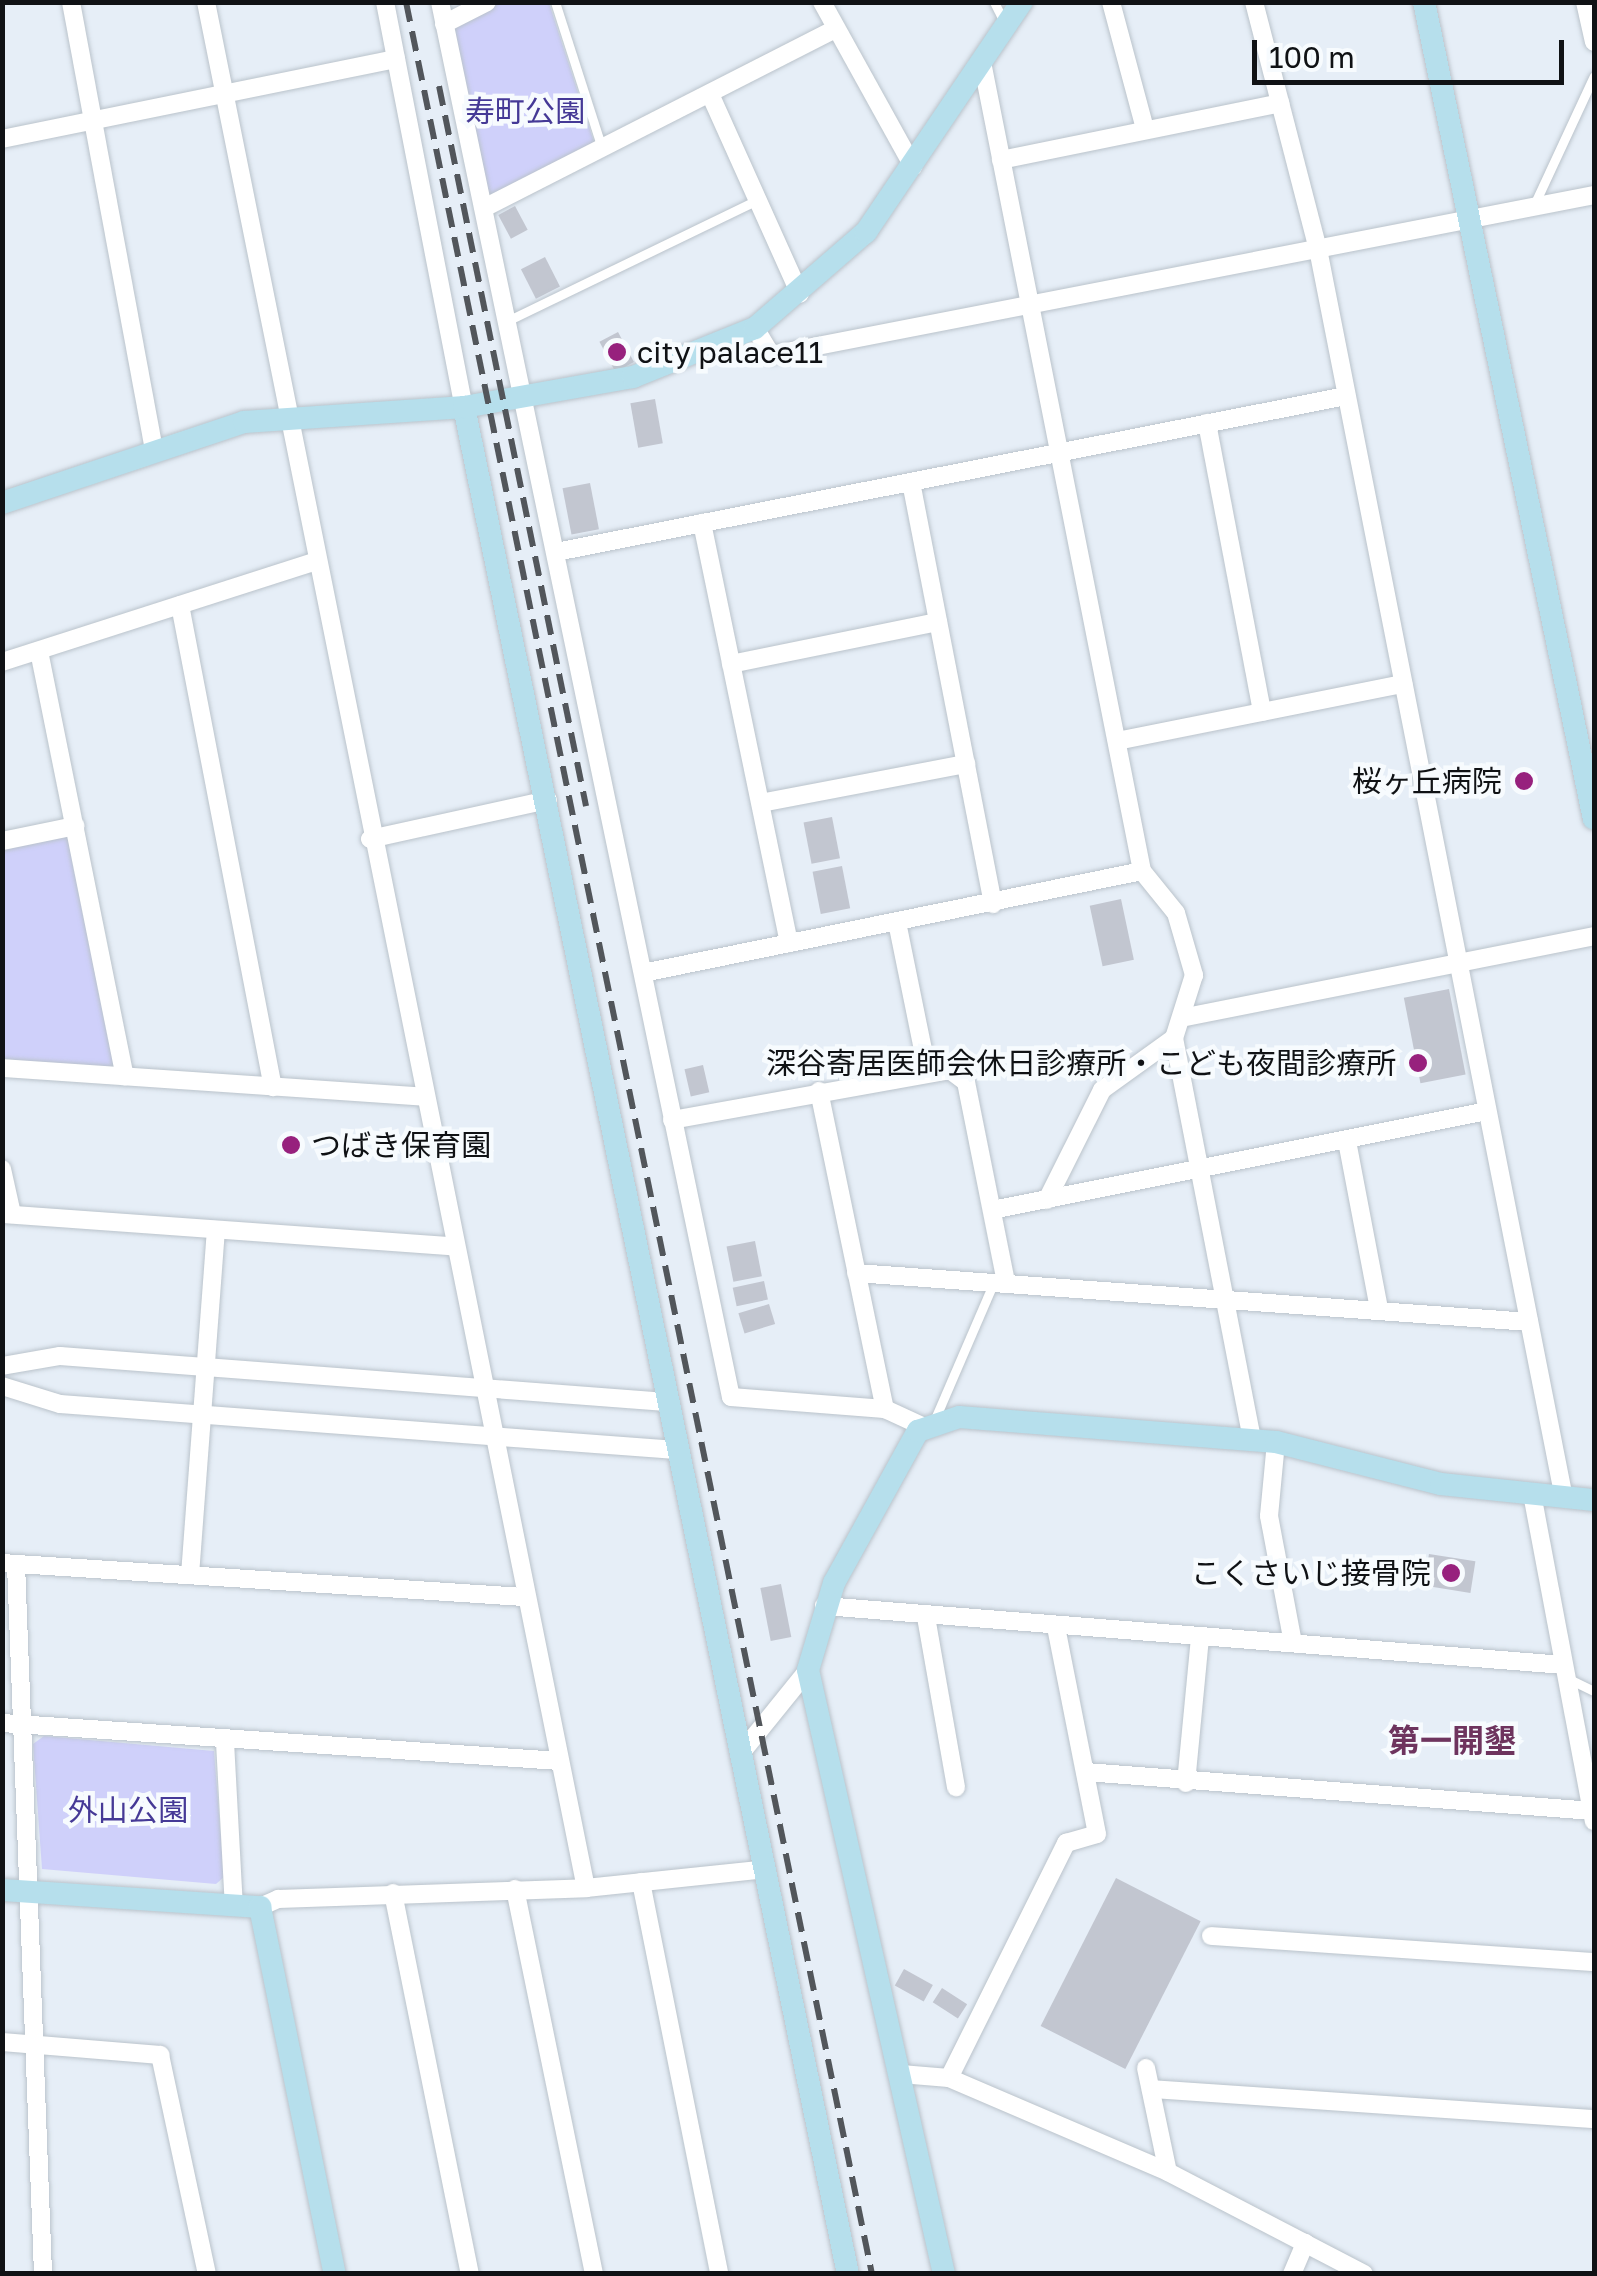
<!DOCTYPE html>
<html>
<head>
<meta charset="utf-8">
<style>
  body { margin:0 }
  #map { position:relative; width:1597px; height:2276px; overflow:hidden; background:#e6eef7; font-family:"Golos Text","Noto Sans JP",sans-serif }
  div>[style] { position:absolute }
  [style*='--x'] { left:calc(var(--x)*1px); top:calc(var(--y)*1px); width:calc(var(--w)*1px); rotate:calc(var(--a)*1deg) }
  .green>* { inset:0; background:#cfd0fa }
  .building>* { inset:0; background:#c2c6d0; transform-origin:0 0 }
  .roads { filter:drop-shadow(0 0 2px #bac3cb) drop-shadow(0 0 2px #bac3cb) }
  .lane>* { height:9px; margin:-4.5px; padding:0 4.5px; transform-origin:4.5px; border-radius:4.5px; background:#fff }
  .street>* { height:18px; margin:-9px; padding:0 9px; transform-origin:9px; border-radius:9px; background:#fff }
  .secondary>* { height:22px; margin:-11px; padding:0 11px; transform-origin:11px; border-radius:11px; background:#b6dfec }
  .rail>* { height:6px; margin-top:-3px; transform-origin:0; background:repeating-linear-gradient(90deg,#52565b 0 20px,transparent 0 30px) }
  .dots>* { width:28px; height:28px; translate:-50% -50%; box-sizing:border-box; border:5px solid #f7fbfe; border-radius:50% }
  span { translate:-50% -50%; white-space:nowrap; text-align:center; line-height:1.15; -webkit-text-stroke:9px #f7fbfe; paint-order:stroke }
  .park-label { font-size:30px; color:#453996 }
  .poi-label { font-size:30px; color:#101215 }
  .left { translate:0 -50%; text-align:left }
  .right { translate:-100% -50%; text-align:right }
  .neighbourhood-label { font-size:32px; color:#6e345e; font-weight:700 }
  .frame { position:absolute; inset:0; border:5px solid #101215; pointer-events:none }
  .scale { position:absolute; left:1252px; top:40px; width:312px; height:45px; box-sizing:border-box; border:5px solid #101215; border-top:0; padding-left:12px; font-size:30px; line-height:35px; white-space:nowrap; color:#101215; -webkit-text-stroke:8px #f7fbfe; paint-order:stroke }
</style>
</head>
<body>
<div id="map">
  <div class="green">
    <div style="clip-path:polygon(500px 3px,549px 3px,595px 145px,488px 200px,450px 28px)"></div>
    <div style="clip-path:polygon(75px 826px,125px 1076px,3px 1068px,2px 841px)"></div>
    <div style="clip-path:polygon(44px 1736px,214px 1751px,224px 1877px,216px 1884px,42px 1869px,33px 1744px)"></div>
  </div>
  <div class="building">
    <div style="left:515px;top:206px;width:27px;height:19px;rotate:62deg"></div>
    <div style="left:545px;top:257px;width:33px;height:27px;rotate:63deg"></div>
    <div style="left:618px;top:332px;width:34px;height:21px;rotate:62deg"></div>
    <div style="left:655px;top:399px;width:45px;height:25px;rotate:80deg"></div>
    <div style="left:590px;top:483px;width:47px;height:28px;rotate:79deg"></div>
    <div style="left:832px;top:817px;width:42px;height:29px;rotate:79deg"></div>
    <div style="left:842px;top:866px;width:43px;height:30px;rotate:79deg"></div>
    <div style="left:1121px;top:899px;width:62px;height:32px;rotate:78deg"></div>
    <div style="left:1449px;top:989px;width:87px;height:46px;rotate:79deg"></div>
    <div style="left:703px;top:1065px;width:28px;height:19px;rotate:77deg"></div>
    <div style="left:755px;top:1241px;width:36px;height:29px;rotate:79deg"></div>
    <div style="left:764px;top:1281px;width:19px;height:32px;rotate:78deg"></div>
    <div style="left:769px;top:1304px;width:21px;height:32px;rotate:73deg"></div>
    <div style="left:1429px;top:1554px;width:47px;height:32px;rotate:9deg"></div>
    <div style="left:781px;top:1584px;width:54px;height:21px;rotate:79deg"></div>
    <div style="left:1116px;top:1878px;width:95px;height:166px;rotate:27deg"></div>
    <div style="left:904px;top:1969px;width:33px;height:19px;rotate:29deg"></div>
    <div style="left:942px;top:1988px;width:30px;height:17px;rotate:33deg"></div>
  </div>
  <div class="roads">
    <div class="lane">
      <div style="--x:555;--y:2;--w:153;--a:72.2"></div>
      <div style="--x:994;--y:2;--w:22;--a:63"></div>
      <div style="--x:1534;--y:205;--w:142;--a:-65.1"></div>
      <div style="--x:509;--y:320;--w:276;--a:-25.8"></div>
      <div style="--x:934;--y:1421;--w:149;--a:-66.7"></div>
      <div style="--x:1567;--y:1678;--w:30;--a:26"></div>
    </div>
    <div class="street">
      <div style="--x:71;--y:2;--w:458;--a:79.5"></div>
      <div style="--x:206;--y:2;--w:1924;--a:78.61"></div>
      <div style="--x:385;--y:2;--w:413;--a:79"></div>
      <div style="--x:440;--y:2;--w:1425;--a:78.22"></div>
      <div style="--x:731;--y:1397;--w:154;--a:4.5"></div>
      <div style="--x:885;--y:1409;--w:43;--a:24.8"></div>
      <div style="--x:822;--y:2;--w:188;--a:61"></div>
      <div style="--x:1111;--y:2;--w:131;--a:75"></div>
      <div style="--x:1254;--y:2;--w:255;--a:75.5"></div>
      <div style="--x:1318;--y:249;--w:1273;--a:78.86"></div>
      <div style="--x:1585;--y:2;--w:41;--a:77.3"></div>
      <div style="--x:444;--y:24;--w:48;--a:-27.1"></div>
      <div style="--x:983;--y:67;--w:820;--a:78.81"></div>
      <div style="--x:1142;--y:871;--w:54;--a:51"></div>
      <div style="--x:1176;--y:913;--w:65;--a:73.8"></div>
      <div style="--x:1194;--y:975;--w:66;--a:107.6"></div>
      <div style="--x:1174;--y:1038;--w:89;--a:144.2"></div>
      <div style="--x:1102;--y:1090;--w:123;--a:116.6"></div>
      <div style="--x:710;--y:94;--w:219;--a:65.8"></div>
      <div style="--x:2;--y:139;--w:402;--a:-11.5"></div>
      <div style="--x:1001;--y:160;--w:285;--a:-11.5"></div>
      <div style="--x:484;--y:208;--w:392;--a:-27"></div>
      <div style="--x:755;--y:328;--w:31;--a:59"></div>
      <div style="--x:771;--y:355;--w:838;--a:-11"></div>
      <div style="--x:1207;--y:423;--w:294;--a:79.2"></div>
      <div style="--x:911;--y:482;--w:430;--a:79"></div>
      <div style="--x:702;--y:523;--w:429;--a:78.3"></div>
      <div style="--x:556;--y:552;--w:805;--a:-11.17"></div>
      <div style="--x:180;--y:605;--w:491;--a:79.1"></div>
      <div style="--x:39;--y:651;--w:434;--a:78.6"></div>
      <div style="--x:2;--y:662;--w:328;--a:-17.8"></div>
      <div style="--x:731;--y:664;--w:211;--a:-11.5"></div>
      <div style="--x:1117;--y:741;--w:292;--a:-11.3"></div>
      <div style="--x:761;--y:803;--w:209;--a:-10.8"></div>
      <div style="--x:370;--y:839;--w:182;--a:-12.4"></div>
      <div style="--x:2;--y:841;--w:75;--a:-11.6"></div>
      <div style="--x:897;--y:922;--w:151;--a:78.5"></div>
      <div style="--x:643;--y:973;--w:509;--a:-11.55"></div>
      <div style="--x:1186;--y:1017;--w:416;--a:-11.2"></div>
      <div style="--x:1174;--y:1038;--w:409;--a:79"></div>
      <div style="--x:2;--y:1068;--w:422;--a:3.9"></div>
      <div style="--x:819;--y:1091;--w:325;--a:78.3"></div>
      <div style="--x:672;--y:1120;--w:282;--a:-10.2"></div>
      <div style="--x:950;--y:1070;--w:20;--a:37"></div>
      <div style="--x:966;--y:1082;--w:204;--a:78.7"></div>
      <div style="--x:1347;--y:1141;--w:171;--a:79.2"></div>
      <div style="--x:2;--y:1169;--w:46;--a:77.5"></div>
      <div style="--x:992;--y:1210;--w:505;--a:-11.31"></div>
      <div style="--x:2;--y:1214;--w:452;--a:4.1"></div>
      <div style="--x:856;--y:1273;--w:675;--a:4.16"></div>
      <div style="--x:2;--y:1366;--w:59;--a:-9.8"></div>
      <div style="--x:60;--y:1356;--w:608;--a:4.34"></div>
      <div style="--x:2;--y:1386;--w:61;--a:17.2"></div>
      <div style="--x:60;--y:1404;--w:618;--a:4.27"></div>
      <div style="--x:1276;--y:1442;--w:74;--a:95.4"></div>
      <div style="--x:1269;--y:1516;--w:129;--a:79.3"></div>
      <div style="--x:1532;--y:1494;--w:333;--a:79.3"></div>
      <div style="--x:2;--y:1563;--w:523;--a:3.73"></div>
      <div style="--x:16;--y:1564;--w:711;--a:87.82"></div>
      <div style="--x:190;--y:1575;--w:346;--a:-85.7"></div>
      <div style="--x:824;--y:1606;--w:741;--a:4.56"></div>
      <div style="--x:926;--y:1617;--w:173;--a:80"></div>
      <div style="--x:2;--y:1723;--w:558;--a:3.9"></div>
      <div style="--x:225;--y:1742;--w:164;--a:86.9"></div>
      <div style="--x:741;--y:1753;--w:107;--a:-51.1"></div>
      <div style="--x:1086;--y:1772;--w:508;--a:4.4"></div>
      <div style="--x:1186;--y:1783;--w:146;--a:-84.5"></div>
      <div style="--x:641;--y:1882;--w:400;--a:78.7"></div>
      <div style="--x:515;--y:1889;--w:393;--a:78.4"></div>
      <div style="--x:393;--y:1893;--w:389;--a:78.6"></div>
      <div style="--x:260;--y:1907;--w:20;--a:-24"></div>
      <div style="--x:278;--y:1899;--w:308;--a:-2"></div>
      <div style="--x:586;--y:1888;--w:181;--a:-6"></div>
      <div style="--x:1211;--y:1936;--w:384;--a:3.9"></div>
      <div style="--x:2;--y:2042;--w:159;--a:4.7"></div>
      <div style="--x:160;--y:2055;--w:224;--a:77.9"></div>
      <div style="--x:1146;--y:2068;--w:106;--a:78.1"></div>
      <div style="--x:901;--y:2074;--w:48;--a:4.8"></div>
      <div style="--x:949;--y:2078;--w:238;--a:23.2"></div>
      <div style="--x:1168;--y:2172;--w:221;--a:27.5"></div>
      <div style="--x:949;--y:2078;--w:263;--a:-63.5"></div>
      <div style="--x:1066;--y:1843;--w:32;--a:-16"></div>
      <div style="--x:1097;--y:1834;--w:212;--a:-101.2"></div>
      <div style="--x:1151;--y:2089;--w:444;--a:3.9"></div>
      <div style="--x:1292;--y:2274;--w:34;--a:-67"></div>
    </div>
    <div class="secondary">
      <div style="--x:1424;--y:2;--w:834;--a:78.25"></div>
      <div style="--x:464;--y:407;--w:1906;--a:78.38"></div>
      <div style="--x:2;--y:503;--w:255;--a:-18.5"></div>
      <div style="--x:244;--y:422;--w:221;--a:-3.9"></div>
      <div style="--x:464;--y:407;--w:172;--a:-10.1"></div>
      <div style="--x:633;--y:377;--w:131;--a:-21.9"></div>
      <div style="--x:755;--y:328;--w:147;--a:-40.9"></div>
      <div style="--x:866;--y:232;--w:278;--a:-55.9"></div>
      <div style="--x:2;--y:1890;--w:259;--a:3.8"></div>
      <div style="--x:260;--y:1907;--w:375;--a:78.5"></div>
      <div style="--x:944;--y:2274;--w:619;--a:-102.69"></div>
      <div style="--x:808;--y:1670;--w:91;--a:-73.4"></div>
      <div style="--x:834;--y:1583;--w:174;--a:-61.1"></div>
      <div style="--x:918;--y:1431;--w:43;--a:-18.9"></div>
      <div style="--x:959;--y:1417;--w:318;--a:4.5"></div>
      <div style="--x:1276;--y:1442;--w:170;--a:14.3"></div>
      <div style="--x:1441;--y:1484;--w:154;--a:6"></div>
    </div>
  </div>
  <div class="rail">
    <div style="--x:406;--y:2;--w:2319;--a:78.41"></div>
    <div style="--x:439;--y:86;--w:735;--a:78.46"></div>
  </div>
  <div class="dots">
    <div style="left:617px;top:352px;background:#97217d"></div>
    <div style="left:1524px;top:781px;background:#97217d"></div>
    <div style="left:1418px;top:1063px;background:#97217d"></div>
    <div style="left:291px;top:1145px;background:#97217d"></div>
    <div style="left:1451px;top:1573px;background:#97217d"></div>
  </div>
  <div class="park-label">
    <span style="left:525px;top:111px">寿町公園</span>
    <span style="left:128px;top:1810px">外山公園</span>
  </div>
  <div class="poi-label">
    <span class="left" style="left:637px;top:352px">city palace11</span>
    <span class="right" style="left:1502px;top:781px">桜ヶ丘病院</span>
    <span class="right" style="left:1396px;top:1063px">深谷寄居医師会休日診療所・こども夜間診療所</span>
    <span class="left" style="left:311px;top:1145px">つばき保育園</span>
    <span class="right" style="left:1431px;top:1573px">こくさいじ接骨院</span>
  </div>
  <div class="neighbourhood-label">
    <span style="left:1452px;top:1740px">第一開墾</span>
  </div>
  <div class="frame"></div>
  <div class="scale">100 m</div>
</div>
</body>
</html>
